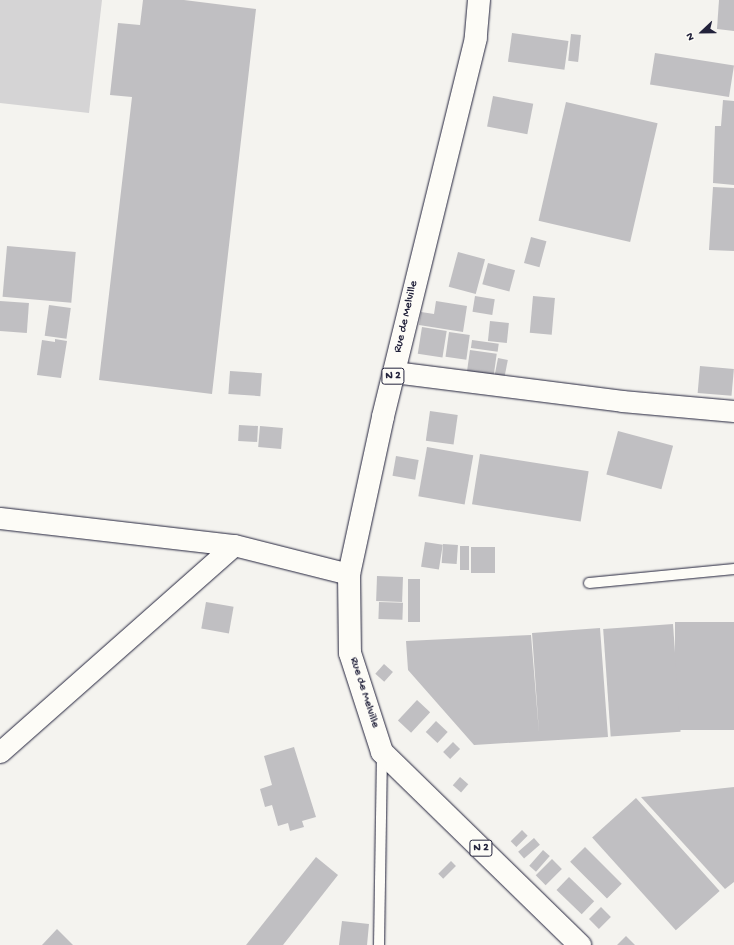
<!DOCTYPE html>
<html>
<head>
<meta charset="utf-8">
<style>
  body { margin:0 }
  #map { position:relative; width:734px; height:945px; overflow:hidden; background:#f4f3ef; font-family:"Gochi Hand",sans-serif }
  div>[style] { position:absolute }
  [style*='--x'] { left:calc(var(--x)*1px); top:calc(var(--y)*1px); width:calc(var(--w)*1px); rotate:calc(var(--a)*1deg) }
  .green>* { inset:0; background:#d5d4d5 }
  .building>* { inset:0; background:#c0bfc2; transform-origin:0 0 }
  .roads { filter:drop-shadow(0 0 1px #22223b) drop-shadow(0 0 1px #22223b) }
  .service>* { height:10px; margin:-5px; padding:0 5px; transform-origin:5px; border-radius:5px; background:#fdfcf7 }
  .minor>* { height:21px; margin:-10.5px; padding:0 10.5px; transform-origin:10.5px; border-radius:10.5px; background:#fdfcf7 }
  .primary>* { height:22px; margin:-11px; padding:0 11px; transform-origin:11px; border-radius:11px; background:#fdfcf7 }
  span { translate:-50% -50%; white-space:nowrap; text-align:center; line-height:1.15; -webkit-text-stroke:3px #fdfcf7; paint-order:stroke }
  .shield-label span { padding:1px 3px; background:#fdfcf7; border:1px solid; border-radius:3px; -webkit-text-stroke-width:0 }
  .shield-label { font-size:11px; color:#22223b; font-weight:700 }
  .street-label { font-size:12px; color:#22223b }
  .north { position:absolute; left:682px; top:12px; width:40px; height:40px; -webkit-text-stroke:3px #fdfcf7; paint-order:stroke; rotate:248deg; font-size:11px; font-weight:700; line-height:16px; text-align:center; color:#22223b }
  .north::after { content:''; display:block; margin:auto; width:14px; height:18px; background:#22223b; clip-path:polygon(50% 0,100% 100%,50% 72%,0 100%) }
</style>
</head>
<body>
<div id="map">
  <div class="green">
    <div style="clip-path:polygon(0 0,102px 0,89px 113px,0 103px)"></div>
  </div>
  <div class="building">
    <div style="clip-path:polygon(143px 0,184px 0,256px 9px,212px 394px,99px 380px,132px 97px,110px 95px,118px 23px,140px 25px)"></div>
    <div style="clip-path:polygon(719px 0,734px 0,734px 31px,717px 29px)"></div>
    <div style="left:512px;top:33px;width:57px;height:29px;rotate:8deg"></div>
    <div style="left:571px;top:34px;width:10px;height:27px;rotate:6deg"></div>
    <div style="left:655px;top:53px;width:80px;height:32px;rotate:9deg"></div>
    <div style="left:493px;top:96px;width:41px;height:31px;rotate:11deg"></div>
    <div style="clip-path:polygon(723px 100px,734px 101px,734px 185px,713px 183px,715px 126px,721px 126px)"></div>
    <div style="left:566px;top:102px;width:94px;height:122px;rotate:13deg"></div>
    <div style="clip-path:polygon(713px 187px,734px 188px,734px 251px,709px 250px)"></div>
    <div style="left:531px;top:237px;width:16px;height:27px;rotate:15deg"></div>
    <div style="left:7px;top:246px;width:69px;height:51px;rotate:5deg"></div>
    <div style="left:458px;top:252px;width:28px;height:36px;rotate:15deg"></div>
    <div style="left:488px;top:263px;width:28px;height:22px;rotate:15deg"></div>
    <div style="left:475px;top:296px;width:20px;height:16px;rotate:9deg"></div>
    <div style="left:533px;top:296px;width:22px;height:37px;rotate:5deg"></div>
    <div style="left:0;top:301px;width:29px;height:30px;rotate:4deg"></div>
    <div style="clip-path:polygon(436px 301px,467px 306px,463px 332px,419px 325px,421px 312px,434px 314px)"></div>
    <div style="left:49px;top:305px;width:22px;height:31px;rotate:8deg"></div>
    <div style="left:490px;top:321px;width:19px;height:20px;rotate:6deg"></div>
    <div style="left:422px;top:327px;width:25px;height:27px;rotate:9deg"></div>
    <div style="left:449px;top:332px;width:21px;height:25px;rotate:8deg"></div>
    <div style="clip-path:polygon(55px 339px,67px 341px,61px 378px,37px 375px,42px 340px,55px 342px)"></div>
    <div style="left:472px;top:340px;width:27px;height:8px;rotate:8deg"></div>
    <div style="left:470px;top:350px;width:27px;height:27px;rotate:8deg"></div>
    <div style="left:498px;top:358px;width:10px;height:20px;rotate:11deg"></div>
    <div style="left:700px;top:366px;width:34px;height:27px;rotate:5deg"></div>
    <div style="left:230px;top:371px;width:32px;height:23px;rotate:4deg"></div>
    <div style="left:430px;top:411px;width:28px;height:30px;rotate:8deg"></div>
    <div style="left:239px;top:425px;width:19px;height:16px;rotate:3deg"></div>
    <div style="left:260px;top:426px;width:23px;height:21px;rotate:5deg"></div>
    <div style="left:618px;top:431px;width:57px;height:45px;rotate:15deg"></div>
    <div style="left:427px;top:447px;width:47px;height:50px;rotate:10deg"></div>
    <div style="left:480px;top:454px;width:110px;height:51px;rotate:9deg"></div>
    <div style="left:396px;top:456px;width:23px;height:20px;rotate:10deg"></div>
    <div style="left:425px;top:542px;width:18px;height:25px;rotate:9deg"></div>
    <div style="left:443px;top:544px;width:15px;height:19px;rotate:4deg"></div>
    <div style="left:460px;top:546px;width:9px;height:24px"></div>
    <div style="left:471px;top:547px;width:24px;height:26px"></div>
    <div style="left:377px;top:576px;width:26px;height:25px;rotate:2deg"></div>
    <div style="left:408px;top:579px;width:12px;height:43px"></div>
    <div style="left:206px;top:602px;width:28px;height:27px;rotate:10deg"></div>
    <div style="left:379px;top:602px;width:24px;height:17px;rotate:2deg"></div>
    <div style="left:734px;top:622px;width:108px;height:59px;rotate:90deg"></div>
    <div style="left:673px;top:624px;width:108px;height:70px;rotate:86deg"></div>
    <div style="clip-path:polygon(600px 628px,608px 737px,474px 745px,408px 670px,406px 641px,531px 635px,539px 733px,532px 633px)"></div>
    <div style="left:384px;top:664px;width:12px;height:13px;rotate:42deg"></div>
    <div style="left:417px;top:700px;width:18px;height:28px;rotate:43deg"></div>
    <div style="left:436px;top:721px;width:16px;height:15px;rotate:43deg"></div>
    <div style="left:453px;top:742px;width:10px;height:14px;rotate:45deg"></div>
    <div style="clip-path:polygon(294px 747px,316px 817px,302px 821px,304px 827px,290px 831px,288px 823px,278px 826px,272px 805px,265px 807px,260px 789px,272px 785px,264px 756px)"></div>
    <div style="left:460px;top:777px;width:11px;height:11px;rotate:41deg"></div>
    <div style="clip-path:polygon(734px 787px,734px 882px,725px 889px,641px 797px)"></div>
    <div style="left:636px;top:798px;width:125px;height:59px;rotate:48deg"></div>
    <div style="left:522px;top:830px;width:8px;height:16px;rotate:45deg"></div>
    <div style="left:534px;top:838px;width:9px;height:21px;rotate:49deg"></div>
    <div style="left:585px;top:847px;width:52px;height:21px;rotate:45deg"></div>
    <div style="left:543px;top:850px;width:9px;height:21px;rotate:41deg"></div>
    <div style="clip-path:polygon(316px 857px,338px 875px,283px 945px,246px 945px)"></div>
    <div style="left:552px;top:859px;width:14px;height:23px;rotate:45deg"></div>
    <div style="left:451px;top:861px;width:7px;height:18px;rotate:45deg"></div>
    <div style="left:569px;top:877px;width:35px;height:18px;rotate:44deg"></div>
    <div style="left:601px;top:907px;width:14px;height:17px;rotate:45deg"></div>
    <div style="clip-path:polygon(342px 921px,369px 924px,367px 945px,339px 945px)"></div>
    <div style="clip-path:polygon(57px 929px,73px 945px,42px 945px)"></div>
    <div style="clip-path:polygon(626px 936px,635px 945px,617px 945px)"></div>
  </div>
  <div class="roads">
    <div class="service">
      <div style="--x:589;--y:583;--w:146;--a:-5.5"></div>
      <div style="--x:379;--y:945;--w:191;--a:-89.1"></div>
    </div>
    <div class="minor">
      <div style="--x:394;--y:372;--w:230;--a:7.2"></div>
      <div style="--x:622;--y:401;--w:112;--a:5.1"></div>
      <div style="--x:0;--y:518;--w:236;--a:6.6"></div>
      <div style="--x:234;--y:545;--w:119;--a:14.2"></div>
      <div style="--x:0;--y:752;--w:312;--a:-41.5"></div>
    </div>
    <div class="primary">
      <div style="--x:479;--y:0;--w:38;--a:95"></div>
      <div style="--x:476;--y:38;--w:390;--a:103.8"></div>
      <div style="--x:383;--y:417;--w:161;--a:102.2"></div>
      <div style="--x:349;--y:574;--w:79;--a:89.3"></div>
      <div style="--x:350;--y:653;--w:104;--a:72.1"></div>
      <div style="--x:382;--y:752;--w:277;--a:44.3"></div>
    </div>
  </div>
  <div class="shield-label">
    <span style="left:393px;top:376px">N 2</span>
    <span style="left:481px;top:848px">N 2</span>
  </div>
  <div class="street-label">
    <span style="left:407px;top:317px;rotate:-77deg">Rue de Melville</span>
    <span style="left:363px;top:693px;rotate:72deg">Rue de Melville</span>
  </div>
  <div class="north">N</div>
</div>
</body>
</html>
